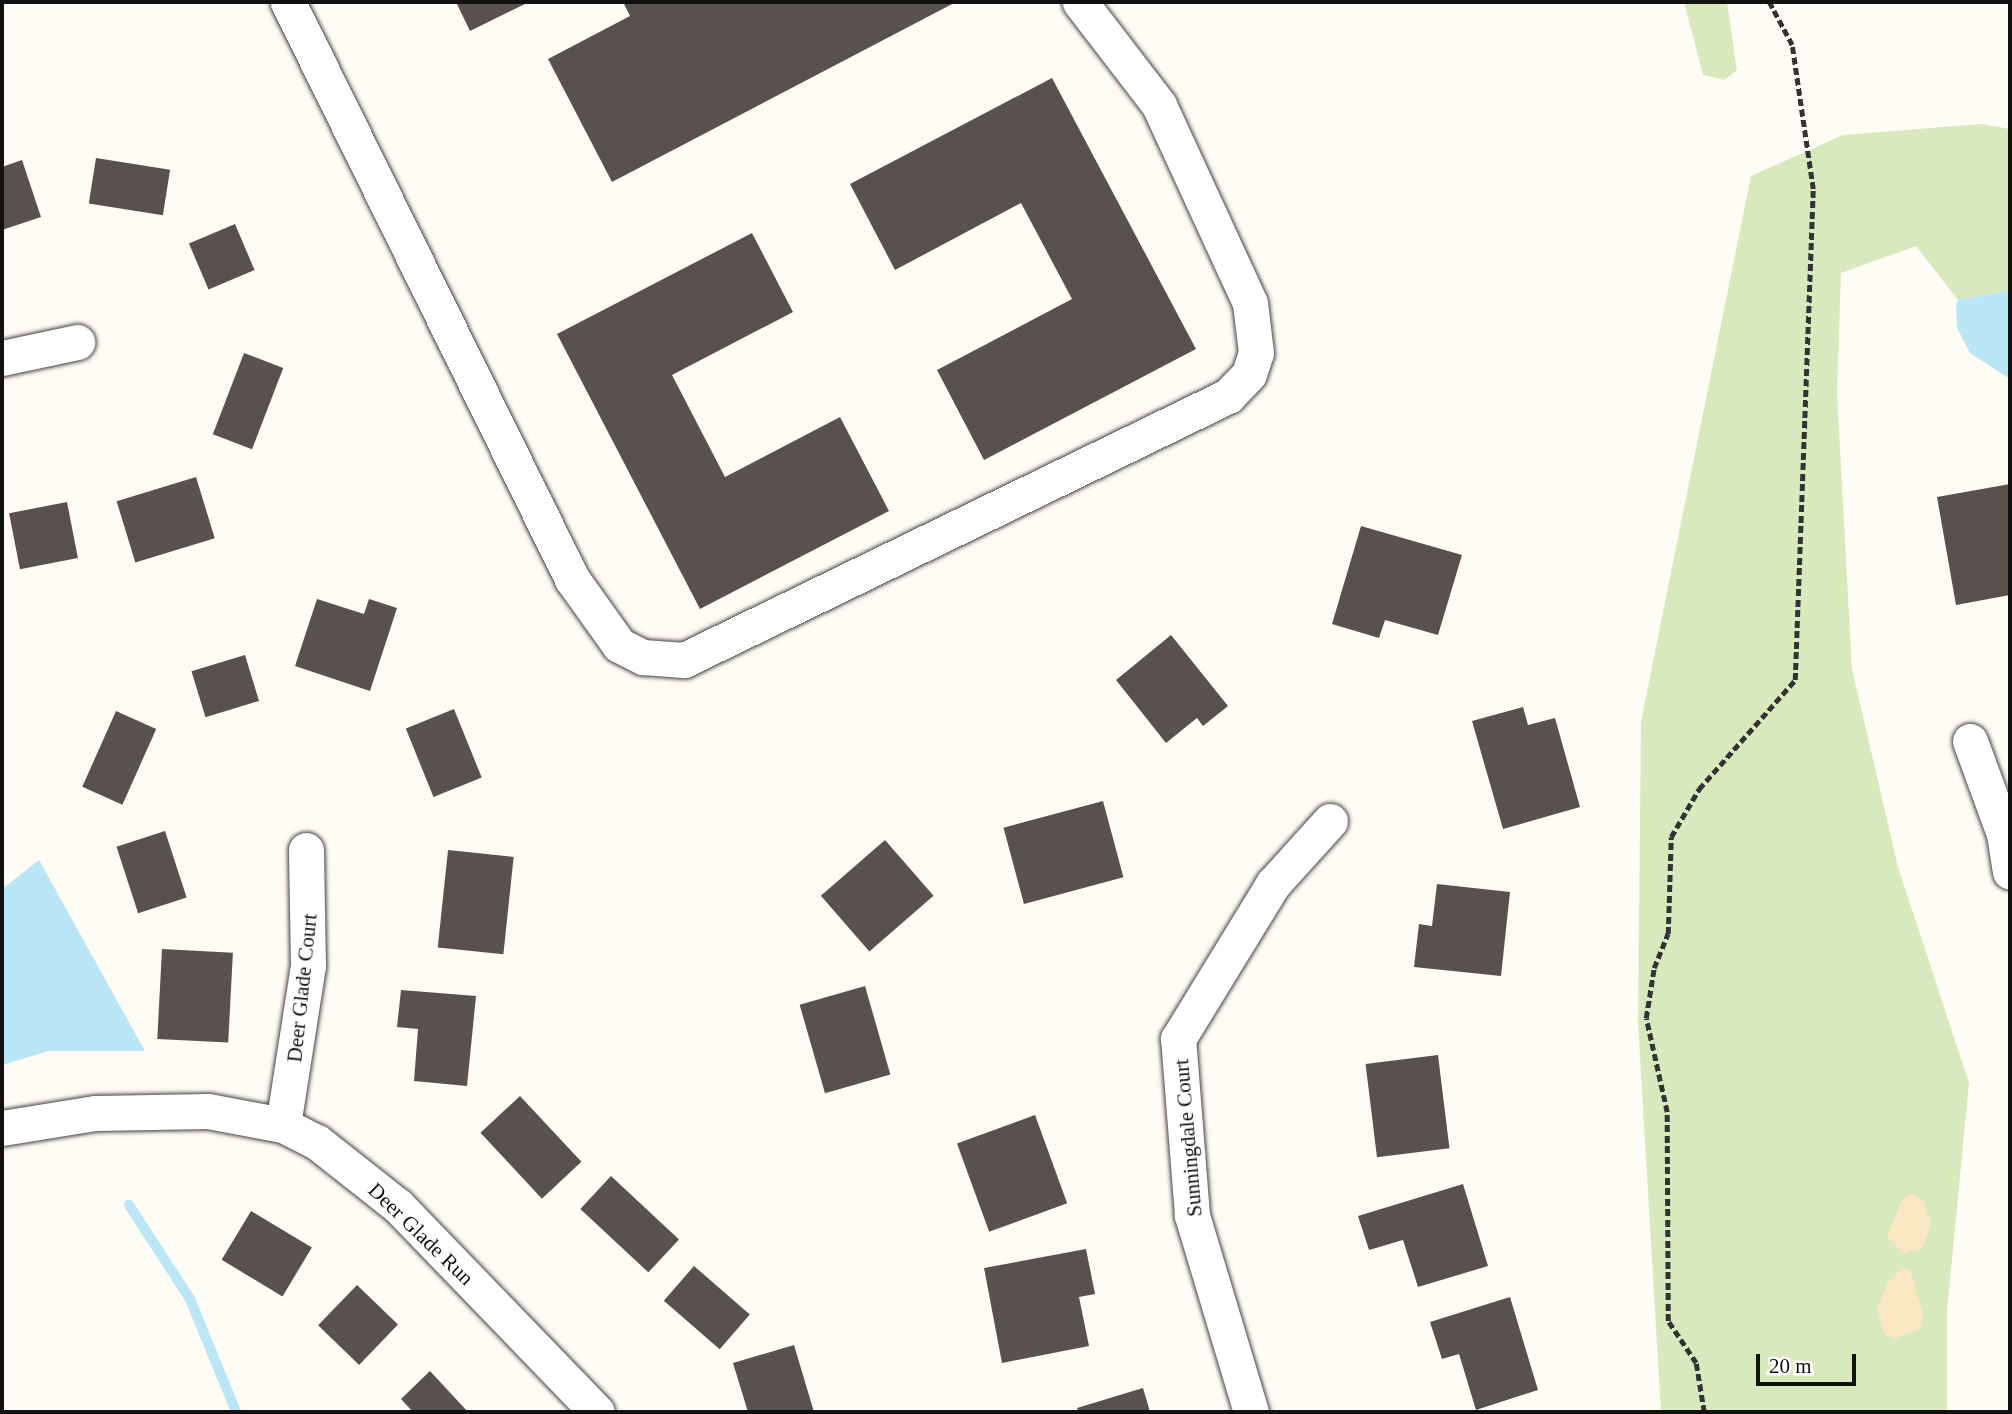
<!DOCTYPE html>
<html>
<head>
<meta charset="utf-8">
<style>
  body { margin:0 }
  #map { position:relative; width:2012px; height:1414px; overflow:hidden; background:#fffcf5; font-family:Georgia,serif }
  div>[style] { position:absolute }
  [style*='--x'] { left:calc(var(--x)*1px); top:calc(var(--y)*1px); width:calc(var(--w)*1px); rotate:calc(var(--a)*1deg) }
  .green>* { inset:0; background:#d9e9be }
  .sand>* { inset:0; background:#f9e7c2 }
  .water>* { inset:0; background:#bbe6f5 }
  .stream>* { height:10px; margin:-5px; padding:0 5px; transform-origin:5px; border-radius:5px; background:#bbe6f5 }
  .building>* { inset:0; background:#59514d; transform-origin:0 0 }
  .path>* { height:4.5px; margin-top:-2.25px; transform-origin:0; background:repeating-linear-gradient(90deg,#333 0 7px,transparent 0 10.5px) }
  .roads { filter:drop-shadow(0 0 2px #444) drop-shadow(0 0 2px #444) }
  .minor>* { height:35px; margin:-17.5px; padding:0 17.5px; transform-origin:17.5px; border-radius:17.5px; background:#fff }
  span { translate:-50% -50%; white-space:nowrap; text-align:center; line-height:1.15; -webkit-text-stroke:7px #fff; paint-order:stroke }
  .street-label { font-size:21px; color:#111 }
  .frame { position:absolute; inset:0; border:4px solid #111; pointer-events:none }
  .scale { position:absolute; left:1756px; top:1354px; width:100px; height:32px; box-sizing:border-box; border:4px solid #111; border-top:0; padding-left:9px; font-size:21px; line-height:24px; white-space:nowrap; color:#111; -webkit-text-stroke:5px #fff; paint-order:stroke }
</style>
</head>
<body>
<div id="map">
  <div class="green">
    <div style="clip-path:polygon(1684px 2px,1727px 2px,1737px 70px,1724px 80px,1703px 75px)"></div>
    <div style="clip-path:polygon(1981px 124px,2010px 129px,2010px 290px,1958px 300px,1916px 246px,1841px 273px,1837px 393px,1852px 669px,1898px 867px,1969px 1083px,1947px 1311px,1947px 1412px,1661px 1412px,1638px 1023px,1641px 721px,1751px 176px,1843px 135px)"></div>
  </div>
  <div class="sand">
    <div style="clip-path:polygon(1912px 1193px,1924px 1201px,1931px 1224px,1922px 1248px,1903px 1254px,1887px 1237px,1902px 1200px)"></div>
    <div style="clip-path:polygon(1902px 1268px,1910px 1270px,1923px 1314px,1920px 1329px,1894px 1339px,1884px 1334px,1877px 1310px,1886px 1285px)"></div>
  </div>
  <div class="water">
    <div style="clip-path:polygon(2010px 290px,2010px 379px,1970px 353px,1957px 328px,1956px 306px,1958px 300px)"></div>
    <div style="clip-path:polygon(39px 860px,145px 1051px,49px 1051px,2px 1065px,2px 889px)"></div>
  </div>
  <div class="stream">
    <div style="--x:129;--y:1205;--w:112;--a:57"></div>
    <div style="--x:190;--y:1299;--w:122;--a:67.8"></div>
  </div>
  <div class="building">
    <div style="clip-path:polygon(456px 2px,529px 2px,470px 31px)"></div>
    <div style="clip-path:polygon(623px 2px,956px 2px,612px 182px,548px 59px,630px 16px)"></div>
    <div style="clip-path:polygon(1052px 78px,1196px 349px,984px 460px,937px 370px,1072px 299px,1021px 203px,895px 270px,850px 184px)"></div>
    <div style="left:96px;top:158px;width:75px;height:46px;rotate:9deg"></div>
    <div style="clip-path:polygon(22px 160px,41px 217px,2px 230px,2px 167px)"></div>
    <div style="left:235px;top:224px;width:50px;height:50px;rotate:67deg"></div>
    <div style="clip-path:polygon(752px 233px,793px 312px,672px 375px,725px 477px,840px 417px,889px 511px,700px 609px,557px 334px)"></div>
    <div style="left:244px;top:353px;width:42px;height:87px;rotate:21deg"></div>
    <div style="left:196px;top:477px;width:64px;height:83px;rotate:73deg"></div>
    <div style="clip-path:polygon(2010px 484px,2010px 595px,1956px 605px,1937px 497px)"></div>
    <div style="left:67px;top:502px;width:57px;height:59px;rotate:79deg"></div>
    <div style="clip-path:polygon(1361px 526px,1462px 555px,1438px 635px,1385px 620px,1379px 638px,1332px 624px)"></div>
    <div style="clip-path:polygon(317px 599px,364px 614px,369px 599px,397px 608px,370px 691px,295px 666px)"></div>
    <div style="clip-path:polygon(1171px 635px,1228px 706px,1203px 726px,1197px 718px,1166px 743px,1116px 680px)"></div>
    <div style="left:245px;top:655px;width:48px;height:56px;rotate:73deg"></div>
    <div style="clip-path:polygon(1523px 707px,1528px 725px,1555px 718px,1580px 807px,1503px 829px,1472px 721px)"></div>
    <div style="left:454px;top:709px;width:74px;height:52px;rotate:68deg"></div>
    <div style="left:116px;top:711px;width:44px;height:83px;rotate:24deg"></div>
    <div style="left:1103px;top:801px;width:79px;height:103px;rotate:75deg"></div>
    <div style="left:165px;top:831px;width:70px;height:51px;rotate:72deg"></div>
    <div style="left:885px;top:840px;width:74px;height:85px;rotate:49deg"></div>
    <div style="left:448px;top:850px;width:66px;height:98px;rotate:6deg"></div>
    <div style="clip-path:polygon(1437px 884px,1510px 892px,1501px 976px,1414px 967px,1419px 924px,1432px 926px)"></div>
    <div style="left:162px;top:949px;width:71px;height:90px;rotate:3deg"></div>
    <div style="left:865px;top:986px;width:92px;height:68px;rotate:74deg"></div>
    <div style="clip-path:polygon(401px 990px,476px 996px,467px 1086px,414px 1081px,418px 1029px,397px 1027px)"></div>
    <div style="left:1438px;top:1055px;width:94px;height:73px;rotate:83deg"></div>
    <div style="left:520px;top:1096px;width:90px;height:54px;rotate:47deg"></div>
    <div style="left:1035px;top:1115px;width:94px;height:83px;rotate:70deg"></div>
    <div style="left:611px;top:1176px;width:93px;height:45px;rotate:43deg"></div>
    <div style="clip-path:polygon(1463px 1184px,1488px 1266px,1418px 1287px,1403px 1240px,1369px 1250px,1358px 1216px)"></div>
    <div style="left:251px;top:1211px;width:71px;height:57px;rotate:31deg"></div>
    <div style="clip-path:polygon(1086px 1249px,1095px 1294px,1079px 1297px,1089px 1346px,1002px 1363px,984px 1268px)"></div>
    <div style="left:694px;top:1266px;width:74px;height:46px;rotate:41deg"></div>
    <div style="left:357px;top:1285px;width:57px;height:56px;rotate:44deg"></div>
    <div style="clip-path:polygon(1510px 1297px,1538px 1390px,1476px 1410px,1459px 1354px,1442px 1359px,1430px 1322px)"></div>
    <div style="clip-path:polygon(794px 1345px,814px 1412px,748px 1412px,733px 1363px)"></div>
    <div style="clip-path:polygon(430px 1371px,468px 1412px,413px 1412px,401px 1399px)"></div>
    <div style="clip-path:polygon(1143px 1388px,1150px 1412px,1079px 1412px,1077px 1408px)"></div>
  </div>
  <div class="path">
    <div style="--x:1704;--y:1412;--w:50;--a:-99.3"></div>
    <div style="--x:1696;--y:1363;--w:50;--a:-123.7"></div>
    <div style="--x:1668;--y:1321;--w:209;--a:-90.3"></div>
    <div style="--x:1667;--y:1112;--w:96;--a:-102.6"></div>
    <div style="--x:1646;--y:1018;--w:51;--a:-80.9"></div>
    <div style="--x:1654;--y:968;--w:37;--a:-68"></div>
    <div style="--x:1668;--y:934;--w:97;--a:-88.2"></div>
    <div style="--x:1671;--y:837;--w:56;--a:-59.7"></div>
    <div style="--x:1699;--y:789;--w:145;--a:-48.6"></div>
    <div style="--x:1795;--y:680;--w:491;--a:-87.9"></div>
    <div style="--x:1813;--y:189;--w:146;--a:-98.3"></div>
    <div style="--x:1792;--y:45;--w:49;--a:-118.1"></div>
  </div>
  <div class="roads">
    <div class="minor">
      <div style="--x:288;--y:2;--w:643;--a:63.79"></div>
      <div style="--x:572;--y:579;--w:81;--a:54.5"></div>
      <div style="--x:619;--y:645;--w:27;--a:27"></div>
      <div style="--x:643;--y:657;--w:41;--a:4.2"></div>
      <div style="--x:684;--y:660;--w:605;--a:-25.89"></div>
      <div style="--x:1228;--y:396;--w:30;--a:-46"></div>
      <div style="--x:1249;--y:374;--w:22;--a:-72"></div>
      <div style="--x:1256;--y:353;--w:50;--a:-96.8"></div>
      <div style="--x:1250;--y:303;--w:218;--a:-114.7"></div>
      <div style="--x:1159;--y:105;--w:130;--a:-127.5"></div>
      <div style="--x:2;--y:358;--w:77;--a:-12"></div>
      <div style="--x:1970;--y:741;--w:99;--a:69.9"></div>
      <div style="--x:2004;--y:834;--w:38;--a:81"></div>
      <div style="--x:283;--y:1125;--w:161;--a:-81.1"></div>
      <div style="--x:308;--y:966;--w:116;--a:-91"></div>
      <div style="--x:2;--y:1128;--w:94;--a:-9.2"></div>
      <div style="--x:95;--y:1113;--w:113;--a:-1"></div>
      <div style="--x:208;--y:1111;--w:76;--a:10.6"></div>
      <div style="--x:283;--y:1125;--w:38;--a:27"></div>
      <div style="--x:317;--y:1142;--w:103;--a:38.3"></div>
      <div style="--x:398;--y:1206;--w:286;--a:46"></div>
      <div style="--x:1251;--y:1412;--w:206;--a:-106.7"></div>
      <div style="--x:1192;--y:1215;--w:177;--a:-94.5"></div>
      <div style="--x:1178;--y:1039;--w:182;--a:-58.5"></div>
      <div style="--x:1273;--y:884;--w:85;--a:-47.9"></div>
    </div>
  </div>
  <div class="street-label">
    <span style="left:302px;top:988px;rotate:-84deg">Deer Glade Court</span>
    <span style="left:1188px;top:1138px;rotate:-95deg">Sunningdale Court</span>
    <span style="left:421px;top:1234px;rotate:44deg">Deer Glade Run</span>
  </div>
  <div class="frame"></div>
  <div class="scale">20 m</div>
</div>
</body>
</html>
